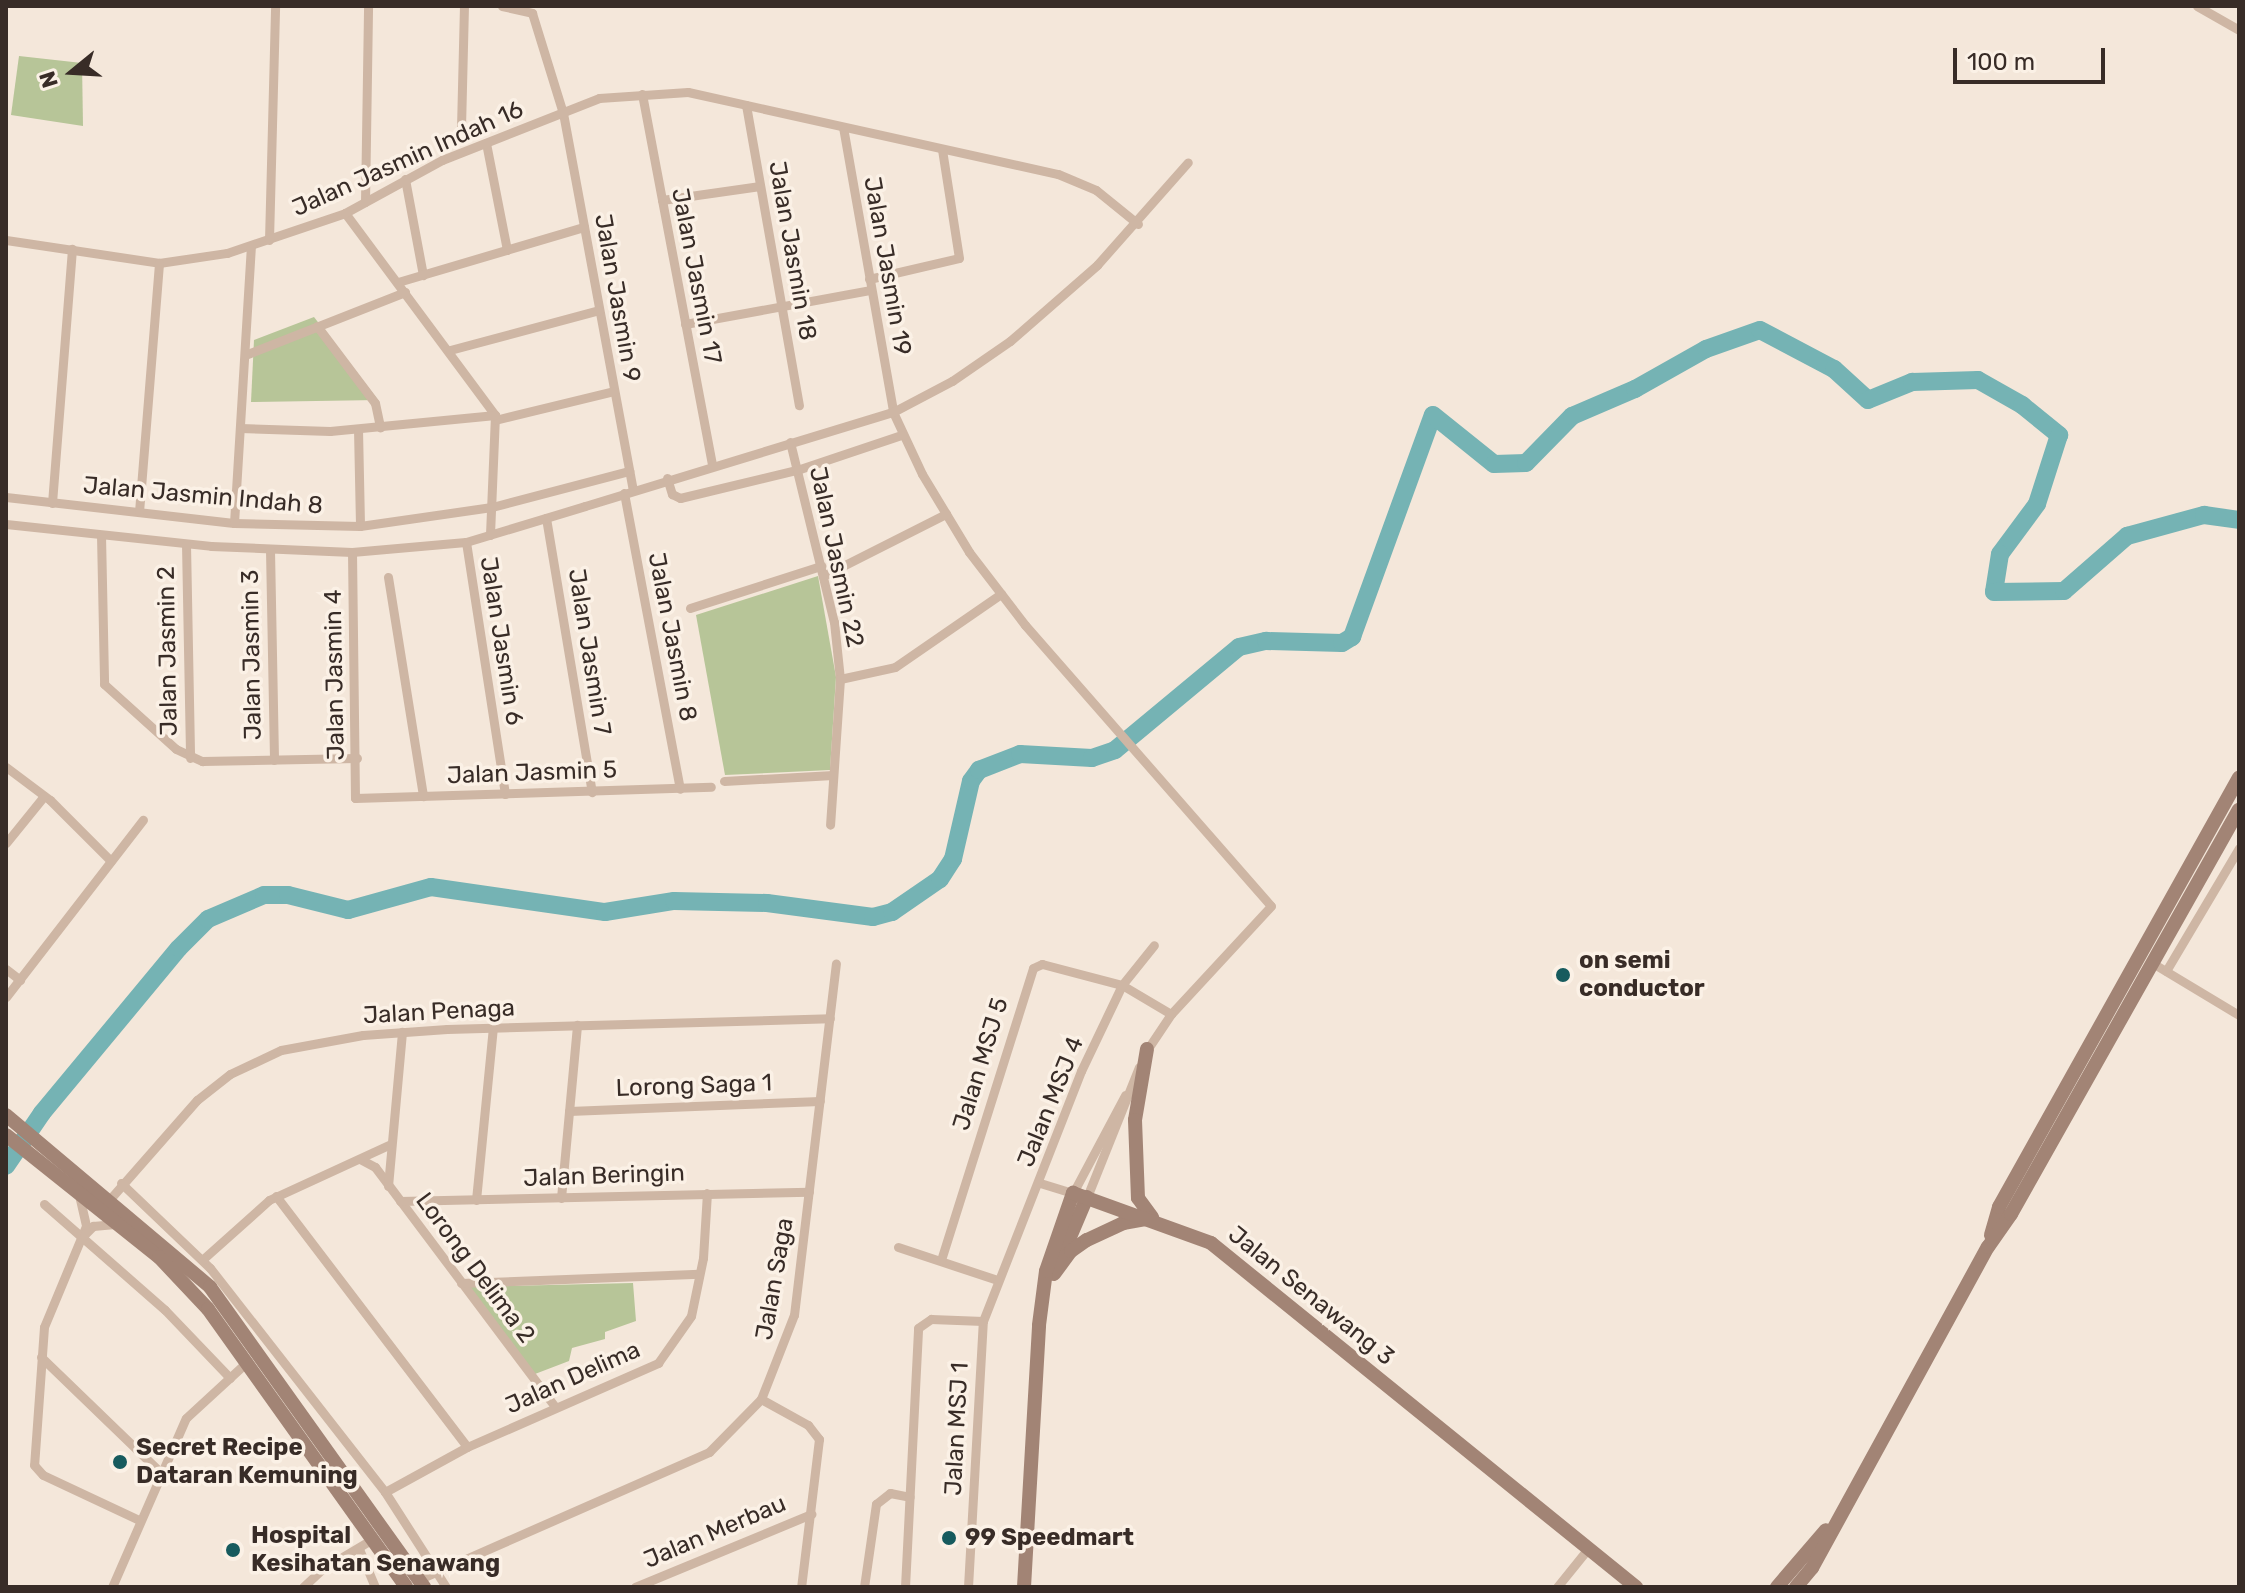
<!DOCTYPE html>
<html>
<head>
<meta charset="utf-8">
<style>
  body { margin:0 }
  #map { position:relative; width:2245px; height:1593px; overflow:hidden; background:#f4e7da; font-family:Rubik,sans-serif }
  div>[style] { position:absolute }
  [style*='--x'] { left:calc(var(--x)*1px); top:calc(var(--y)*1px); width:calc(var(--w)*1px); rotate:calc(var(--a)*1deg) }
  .green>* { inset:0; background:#b7c598 }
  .river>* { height:18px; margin:-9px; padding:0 9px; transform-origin:9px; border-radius:9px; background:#75b3b4 }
  .street>* { height:9px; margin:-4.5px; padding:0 4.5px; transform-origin:4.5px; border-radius:4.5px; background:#ceb6a4 }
  .secondary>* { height:14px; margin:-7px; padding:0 7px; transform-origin:7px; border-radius:7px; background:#a28475 }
  .dots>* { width:22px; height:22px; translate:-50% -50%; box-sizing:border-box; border:4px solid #fbf1e6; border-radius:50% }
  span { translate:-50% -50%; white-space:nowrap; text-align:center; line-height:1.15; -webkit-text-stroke:7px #fbf1e6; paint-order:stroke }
  .street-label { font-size:24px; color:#382c27 }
  .poi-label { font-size:24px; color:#382c27; font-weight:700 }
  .left { translate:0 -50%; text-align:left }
  .frame { position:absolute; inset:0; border:8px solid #382c27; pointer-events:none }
  .north { position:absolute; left:32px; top:32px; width:80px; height:80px; -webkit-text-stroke:6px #fbf1e6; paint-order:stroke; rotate:252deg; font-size:22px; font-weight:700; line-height:32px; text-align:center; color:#382c27 }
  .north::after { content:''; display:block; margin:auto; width:28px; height:36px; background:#382c27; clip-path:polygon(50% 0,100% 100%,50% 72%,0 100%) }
  .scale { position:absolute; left:1953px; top:48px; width:152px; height:36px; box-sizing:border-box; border:4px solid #382c27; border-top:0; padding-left:10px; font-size:24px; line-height:28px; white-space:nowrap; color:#382c27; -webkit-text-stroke:6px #fbf1e6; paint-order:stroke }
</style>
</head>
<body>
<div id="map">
  <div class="green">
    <div style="clip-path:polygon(19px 56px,82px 63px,83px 126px,11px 115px)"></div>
    <div style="clip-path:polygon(314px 317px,378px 400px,251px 402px,254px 340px)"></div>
    <div style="clip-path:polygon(818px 576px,836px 677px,830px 770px,725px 775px,696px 615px)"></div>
    <div style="clip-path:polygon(633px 1283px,636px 1321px,605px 1332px,605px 1339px,572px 1348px,569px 1361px,535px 1374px,466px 1287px)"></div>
  </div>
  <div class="river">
    <div style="--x:6;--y:1166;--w:64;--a:-55.8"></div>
    <div style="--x:42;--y:1113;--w:214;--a:-50.3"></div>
    <div style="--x:179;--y:948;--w:41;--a:-45"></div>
    <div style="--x:208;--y:919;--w:61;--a:-23.2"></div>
    <div style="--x:264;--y:895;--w:24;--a:0"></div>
    <div style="--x:288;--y:895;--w:62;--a:14"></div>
    <div style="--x:348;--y:910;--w:86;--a:-15.5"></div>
    <div style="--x:431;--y:887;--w:176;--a:8.2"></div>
    <div style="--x:605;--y:912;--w:70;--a:-9.1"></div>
    <div style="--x:674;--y:901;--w:93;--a:1.2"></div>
    <div style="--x:767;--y:903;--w:107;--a:7.5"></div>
    <div style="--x:873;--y:917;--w:20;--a:-15"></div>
    <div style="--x:892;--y:912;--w:58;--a:-34.5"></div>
    <div style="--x:940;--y:879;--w:24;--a:-57"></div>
    <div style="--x:953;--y:859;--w:80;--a:-77"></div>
    <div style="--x:971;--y:781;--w:14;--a:-54"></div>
    <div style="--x:979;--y:770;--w:44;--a:-21.3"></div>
    <div style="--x:1020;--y:754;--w:72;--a:3.2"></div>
    <div style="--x:1092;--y:758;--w:24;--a:-19"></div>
    <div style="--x:1115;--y:750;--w:161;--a:-39.7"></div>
    <div style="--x:1239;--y:647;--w:28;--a:-13"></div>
    <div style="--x:1266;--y:641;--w:76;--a:1.5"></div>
    <div style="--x:1342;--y:643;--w:12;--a:-31"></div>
    <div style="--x:1352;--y:637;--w:236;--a:-70"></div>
    <div style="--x:1433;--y:415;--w:78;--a:38.8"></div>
    <div style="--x:1494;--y:464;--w:32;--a:-2"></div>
    <div style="--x:1526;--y:463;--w:66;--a:-45.6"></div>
    <div style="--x:1572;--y:416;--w:69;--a:-23.2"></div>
    <div style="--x:1635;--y:389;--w:81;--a:-29.4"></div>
    <div style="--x:1706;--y:349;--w:57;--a:-19.4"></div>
    <div style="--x:1760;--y:330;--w:84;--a:27.8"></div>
    <div style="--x:1834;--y:369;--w:46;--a:42.4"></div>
    <div style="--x:1868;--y:400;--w:48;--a:-22.2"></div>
    <div style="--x:1912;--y:382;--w:66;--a:-1.7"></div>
    <div style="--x:1978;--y:380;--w:51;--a:29.6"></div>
    <div style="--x:2022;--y:405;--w:48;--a:39"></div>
    <div style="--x:2059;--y:435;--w:72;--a:107.7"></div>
    <div style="--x:2037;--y:504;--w:62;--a:126.5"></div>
    <div style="--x:2000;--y:554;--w:38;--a:99"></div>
    <div style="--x:1994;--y:592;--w:70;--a:-0.8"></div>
    <div style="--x:2064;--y:591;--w:84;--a:-41.1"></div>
    <div style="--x:2127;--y:536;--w:80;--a:-15.3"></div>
    <div style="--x:2204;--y:515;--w:35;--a:8"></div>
  </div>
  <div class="street">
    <div style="--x:502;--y:6;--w:31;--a:13"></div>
    <div style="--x:532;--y:13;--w:105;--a:72.8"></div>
    <div style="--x:563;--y:113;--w:383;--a:79.5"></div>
    <div style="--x:2197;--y:6;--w:48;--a:29.7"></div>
    <div style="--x:642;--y:94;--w:378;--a:79.3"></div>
    <div style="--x:746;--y:105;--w:305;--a:80"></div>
    <div style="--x:843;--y:127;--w:289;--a:80"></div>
    <div style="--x:893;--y:412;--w:68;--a:64.9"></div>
    <div style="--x:922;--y:474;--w:91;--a:58.9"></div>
    <div style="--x:969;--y:552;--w:92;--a:52.5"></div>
    <div style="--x:1025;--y:625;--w:373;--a:48.8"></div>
    <div style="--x:1271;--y:906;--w:147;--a:132.8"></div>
    <div style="--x:1171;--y:1014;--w:47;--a:123.7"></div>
    <div style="--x:461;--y:128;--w:122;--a:-88.6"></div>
    <div style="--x:486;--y:143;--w:109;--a:78.9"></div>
    <div style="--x:405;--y:179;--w:98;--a:79.4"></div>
    <div style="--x:662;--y:200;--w:99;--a:-8.1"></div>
    <div style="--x:365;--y:202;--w:196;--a:-89.1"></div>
    <div style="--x:345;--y:213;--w:252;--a:53.4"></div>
    <div style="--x:495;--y:415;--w:120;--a:92.4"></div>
    <div style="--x:6;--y:240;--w:155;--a:8.5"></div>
    <div style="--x:159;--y:263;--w:69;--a:-8.4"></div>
    <div style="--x:227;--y:253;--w:125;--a:-18.7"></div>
    <div style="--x:345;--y:213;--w:111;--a:-28.7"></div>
    <div style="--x:442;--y:160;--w:169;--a:-21.5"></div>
    <div style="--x:599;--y:98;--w:89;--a:-3.9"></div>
    <div style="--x:688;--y:92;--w:379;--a:12.5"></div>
    <div style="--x:1058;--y:174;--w:41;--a:22.8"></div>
    <div style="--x:1096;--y:190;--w:54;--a:39"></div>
    <div style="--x:269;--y:240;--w:234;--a:-88.5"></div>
    <div style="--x:869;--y:279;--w:92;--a:-13.1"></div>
    <div style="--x:959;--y:258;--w:110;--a:-98.9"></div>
    <div style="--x:398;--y:282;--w:194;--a:-16.5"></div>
    <div style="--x:685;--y:324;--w:189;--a:-10.4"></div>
    <div style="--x:317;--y:326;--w:96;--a:53"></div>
    <div style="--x:375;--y:403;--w:25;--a:78"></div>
    <div style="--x:450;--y:350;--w:154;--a:-15"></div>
    <div style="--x:245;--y:355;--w:172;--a:-21.5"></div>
    <div style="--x:495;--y:420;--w:122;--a:-13.7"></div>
    <div style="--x:240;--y:428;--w:90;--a:1.9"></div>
    <div style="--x:330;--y:431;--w:166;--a:-5.5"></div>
    <div style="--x:358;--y:429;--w:97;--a:88.8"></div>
    <div style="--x:790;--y:442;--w:185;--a:76.3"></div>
    <div style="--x:834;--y:622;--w:57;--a:84"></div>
    <div style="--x:840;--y:679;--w:146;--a:93.9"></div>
    <div style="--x:667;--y:478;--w:17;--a:73"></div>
    <div style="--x:672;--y:494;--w:9;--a:27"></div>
    <div style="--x:680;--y:498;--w:120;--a:-13.5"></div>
    <div style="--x:797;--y:470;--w:110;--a:-18.6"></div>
    <div style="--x:624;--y:493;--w:301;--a:79.3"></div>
    <div style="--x:6;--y:497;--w:229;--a:6.5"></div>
    <div style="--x:234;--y:523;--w:126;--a:1.4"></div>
    <div style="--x:360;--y:526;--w:133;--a:-8.2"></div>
    <div style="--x:492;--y:507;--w:142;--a:-14.7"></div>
    <div style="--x:52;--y:503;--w:255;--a:-85.5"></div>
    <div style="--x:139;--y:512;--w:250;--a:-85.4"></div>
    <div style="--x:546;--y:518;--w:278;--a:80.5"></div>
    <div style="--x:234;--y:523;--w:277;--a:-86.5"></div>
    <div style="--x:6;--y:524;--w:206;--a:6.1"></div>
    <div style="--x:211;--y:546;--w:141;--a:2.4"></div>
    <div style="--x:352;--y:552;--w:114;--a:-5"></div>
    <div style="--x:466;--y:542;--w:124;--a:-16.8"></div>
    <div style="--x:585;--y:506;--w:322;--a:-17"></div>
    <div style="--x:893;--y:412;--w:67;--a:-27.7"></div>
    <div style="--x:952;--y:381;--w:70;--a:-34.6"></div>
    <div style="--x:1010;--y:341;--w:116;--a:-41.1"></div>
    <div style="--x:1097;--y:265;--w:137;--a:-48.5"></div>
    <div style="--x:101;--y:535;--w:149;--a:88.8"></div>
    <div style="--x:104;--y:684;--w:97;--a:42.1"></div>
    <div style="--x:176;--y:749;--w:29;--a:25"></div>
    <div style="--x:202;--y:761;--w:155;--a:-1.1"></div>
    <div style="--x:466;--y:542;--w:255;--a:81.2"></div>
    <div style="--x:186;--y:544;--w:214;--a:88.9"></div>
    <div style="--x:270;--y:550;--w:210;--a:88.9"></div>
    <div style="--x:352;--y:552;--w:246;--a:89.3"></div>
    <div style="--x:355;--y:798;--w:356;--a:-1.8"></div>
    <div style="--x:823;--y:576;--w:138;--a:-26.8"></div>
    <div style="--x:388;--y:577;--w:222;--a:80.9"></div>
    <div style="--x:690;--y:608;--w:138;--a:-17.8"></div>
    <div style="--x:840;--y:679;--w:56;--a:-12.3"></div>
    <div style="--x:895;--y:667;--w:129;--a:-34.6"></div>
    <div style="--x:6;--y:767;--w:55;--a:36.9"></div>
    <div style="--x:50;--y:800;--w:86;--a:45"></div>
    <div style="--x:724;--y:781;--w:109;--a:-3.2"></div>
    <div style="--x:6;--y:843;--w:60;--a:-51"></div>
    <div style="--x:2154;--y:964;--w:99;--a:31"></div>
    <div style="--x:6;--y:969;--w:18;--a:38"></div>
    <div style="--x:2166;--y:971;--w:143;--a:-59.3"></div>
    <div style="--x:6;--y:997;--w:224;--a:-52.3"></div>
    <div style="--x:569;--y:1111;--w:251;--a:-2.3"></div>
    <div style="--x:360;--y:1159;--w:17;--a:28"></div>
    <div style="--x:375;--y:1167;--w:300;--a:53.1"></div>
    <div style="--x:121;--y:1183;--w:123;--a:43.7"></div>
    <div style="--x:210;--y:1268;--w:284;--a:52"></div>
    <div style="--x:385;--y:1492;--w:113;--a:57.3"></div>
    <div style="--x:1040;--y:1183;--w:34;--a:17"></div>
    <div style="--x:1073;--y:1193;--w:111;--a:-62"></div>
    <div style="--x:388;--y:1186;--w:155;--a:-84.8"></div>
    <div style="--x:79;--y:1195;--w:32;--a:77"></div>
    <div style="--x:86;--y:1226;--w:109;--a:112.6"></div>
    <div style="--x:44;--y:1327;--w:138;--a:94.1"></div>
    <div style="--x:34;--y:1465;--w:13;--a:48"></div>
    <div style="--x:43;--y:1475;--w:106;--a:25.1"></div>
    <div style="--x:276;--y:1196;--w:315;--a:52.7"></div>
    <div style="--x:1087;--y:1197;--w:140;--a:-68.2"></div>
    <div style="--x:561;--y:1198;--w:174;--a:-84.7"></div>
    <div style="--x:110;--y:1199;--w:132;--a:-48.7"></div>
    <div style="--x:197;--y:1100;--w:42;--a:-38.2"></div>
    <div style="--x:230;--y:1074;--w:56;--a:-25.2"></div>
    <div style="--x:281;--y:1050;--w:83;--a:-10.4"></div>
    <div style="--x:363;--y:1035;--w:84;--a:-4.1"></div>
    <div style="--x:447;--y:1029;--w:383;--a:-1.6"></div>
    <div style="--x:476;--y:1200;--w:173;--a:-84.4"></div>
    <div style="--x:400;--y:1201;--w:409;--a:-1.3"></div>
    <div style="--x:44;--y:1204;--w:161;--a:41.2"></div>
    <div style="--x:165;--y:1310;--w:94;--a:46.3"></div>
    <div style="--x:84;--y:1235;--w:13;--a:-45"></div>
    <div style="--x:93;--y:1226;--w:22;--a:-5"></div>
    <div style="--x:898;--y:1247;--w:104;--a:18.4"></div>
    <div style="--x:202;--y:1260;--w:90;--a:-41.8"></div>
    <div style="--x:269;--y:1200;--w:134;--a:-24.7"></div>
    <div style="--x:941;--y:1260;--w:306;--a:-72.5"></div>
    <div style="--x:1033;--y:968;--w:10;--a:-24"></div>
    <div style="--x:1042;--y:964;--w:83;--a:14.7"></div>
    <div style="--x:1122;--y:985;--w:57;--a:30.6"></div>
    <div style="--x:461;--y:1283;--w:238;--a:-2.2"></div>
    <div style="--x:41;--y:1357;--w:167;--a:44"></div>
    <div style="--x:761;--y:1399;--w:54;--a:29"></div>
    <div style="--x:808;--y:1425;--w:18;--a:52"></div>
    <div style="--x:819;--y:1439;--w:149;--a:96.9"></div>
    <div style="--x:385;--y:1492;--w:94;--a:-28.8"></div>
    <div style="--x:467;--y:1447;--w:209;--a:-23.7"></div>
    <div style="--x:658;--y:1363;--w:57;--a:-54.9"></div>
    <div style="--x:691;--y:1316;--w:59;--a:-78.3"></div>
    <div style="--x:703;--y:1258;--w:65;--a:-86.5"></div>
    <div style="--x:359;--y:1549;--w:41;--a:67.2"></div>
    <div style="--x:420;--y:1579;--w:316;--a:-23.7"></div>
    <div style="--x:709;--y:1452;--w:74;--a:-45.5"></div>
    <div style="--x:761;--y:1399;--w:90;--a:-68.6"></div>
    <div style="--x:794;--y:1315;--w:354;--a:-83.2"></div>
    <div style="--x:112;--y:1587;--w:184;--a:-66.4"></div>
    <div style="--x:186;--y:1418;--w:84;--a:-42.6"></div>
    <div style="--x:303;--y:1587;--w:26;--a:-43"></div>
    <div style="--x:322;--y:1569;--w:57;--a:-30.6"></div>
    <div style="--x:635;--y:1587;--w:191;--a:-22.5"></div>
    <div style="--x:864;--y:1587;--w:84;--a:-81.8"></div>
    <div style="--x:876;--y:1504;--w:18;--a:-38"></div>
    <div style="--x:890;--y:1493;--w:20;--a:11"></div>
    <div style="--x:905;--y:1587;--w:259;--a:-87.1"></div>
    <div style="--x:918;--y:1328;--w:16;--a:-35"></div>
    <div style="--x:931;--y:1319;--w:52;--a:2.2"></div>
    <div style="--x:968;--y:1587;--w:266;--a:-86.8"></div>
    <div style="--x:983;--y:1321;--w:269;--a:-68.6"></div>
    <div style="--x:1081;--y:1071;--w:95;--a:-64.5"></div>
    <div style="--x:1122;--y:985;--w:51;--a:-51.3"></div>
    <div style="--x:1557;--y:1587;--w:48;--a:-51"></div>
  </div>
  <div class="secondary">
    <div style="--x:1147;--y:1049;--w:72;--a:99.6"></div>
    <div style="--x:1135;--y:1120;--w:78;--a:87.8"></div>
    <div style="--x:1138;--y:1198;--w:24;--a:54"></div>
    <div style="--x:6;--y:1115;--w:267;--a:40.1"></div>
    <div style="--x:210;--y:1287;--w:369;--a:54.5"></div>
    <div style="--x:6;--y:1135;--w:196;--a:38.6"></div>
    <div style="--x:159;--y:1257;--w:71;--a:46.7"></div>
    <div style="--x:208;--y:1309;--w:341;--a:54.5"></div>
    <div style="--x:1991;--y:1235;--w:29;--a:-74"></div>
    <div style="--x:1999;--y:1207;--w:492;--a:-60.8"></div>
    <div style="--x:1062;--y:1256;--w:64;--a:-67"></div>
    <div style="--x:1054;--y:1274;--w:29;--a:-54"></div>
    <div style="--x:1071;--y:1251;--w:19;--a:-35"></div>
    <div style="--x:1087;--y:1240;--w:40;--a:-25"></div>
    <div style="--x:1123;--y:1223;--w:27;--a:-10"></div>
    <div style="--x:1024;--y:1587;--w:262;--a:-86.7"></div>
    <div style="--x:1039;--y:1325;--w:54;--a:-82.6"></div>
    <div style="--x:1046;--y:1271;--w:83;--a:-70.9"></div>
    <div style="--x:1073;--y:1193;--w:147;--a:19.9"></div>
    <div style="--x:1211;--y:1243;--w:547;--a:38.99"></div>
    <div style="--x:1777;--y:1587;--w:75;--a:-49.3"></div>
    <div style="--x:1796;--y:1587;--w:25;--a:-50"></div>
    <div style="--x:1812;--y:1568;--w:366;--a:-61.3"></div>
    <div style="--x:1988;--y:1247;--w:40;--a:-55.1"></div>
    <div style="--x:2011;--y:1214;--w:464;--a:-60.6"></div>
  </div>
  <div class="dots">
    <div style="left:1563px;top:975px;background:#175b5e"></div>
    <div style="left:120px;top:1462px;background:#175b5e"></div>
    <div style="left:949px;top:1538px;background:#175b5e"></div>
    <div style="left:233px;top:1550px;background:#175b5e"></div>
  </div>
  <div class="street-label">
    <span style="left:408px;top:159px;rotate:-24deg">Jalan Jasmin Indah 16</span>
    <span style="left:792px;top:251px;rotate:80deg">Jalan Jasmin 18</span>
    <span style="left:887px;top:266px;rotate:80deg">Jalan Jasmin 19</span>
    <span style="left:696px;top:276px;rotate:79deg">Jalan Jasmin 17</span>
    <span style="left:617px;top:298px;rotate:80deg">Jalan Jasmin 9</span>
    <span style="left:203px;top:496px;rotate:5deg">Jalan Jasmin Indah 8</span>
    <span style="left:836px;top:557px;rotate:78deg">Jalan Jasmin 22</span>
    <span style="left:672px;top:637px;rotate:79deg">Jalan Jasmin 8</span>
    <span style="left:501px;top:641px;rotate:81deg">Jalan Jasmin 6</span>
    <span style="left:168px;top:651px;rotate:-91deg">Jalan Jasmin 2</span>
    <span style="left:589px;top:652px;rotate:81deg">Jalan Jasmin 7</span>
    <span style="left:252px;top:655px;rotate:-91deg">Jalan Jasmin 3</span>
    <span style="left:335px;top:675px;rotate:-91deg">Jalan Jasmin 4</span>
    <span style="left:532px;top:773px;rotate:-2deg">Jalan Jasmin 5</span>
    <span style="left:439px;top:1012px;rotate:-3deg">Jalan Penaga</span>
    <span style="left:981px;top:1064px;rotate:-73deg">Jalan MSJ 5</span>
    <span style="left:694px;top:1086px;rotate:-2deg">Lorong Saga 1</span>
    <span style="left:1051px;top:1102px;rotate:-68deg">Jalan MSJ 4</span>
    <span style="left:604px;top:1176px;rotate:-2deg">Jalan Beringin</span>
    <span style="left:475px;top:1268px;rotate:53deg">Lorong Delima 2</span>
    <span style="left:775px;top:1279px;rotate:-80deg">Jalan Saga</span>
    <span style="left:1311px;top:1296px;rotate:39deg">Jalan Senawang 3</span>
    <span style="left:573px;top:1378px;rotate:-24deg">Jalan Delima</span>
    <span style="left:957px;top:1429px;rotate:-87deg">Jalan MSJ 1</span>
    <span style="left:715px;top:1532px;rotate:-23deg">Jalan Merbau</span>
  </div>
  <div class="poi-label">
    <span class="left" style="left:1579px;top:975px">on semi<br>conductor</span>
    <span class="left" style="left:136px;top:1462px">Secret Recipe<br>Dataran Kemuning</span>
    <span class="left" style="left:251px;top:1550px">Hospital<br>Kesihatan Senawang</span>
    <span class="left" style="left:965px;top:1538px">99 Speedmart</span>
  </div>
  <div class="frame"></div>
  <div class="north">N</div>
  <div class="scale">100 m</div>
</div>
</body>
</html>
